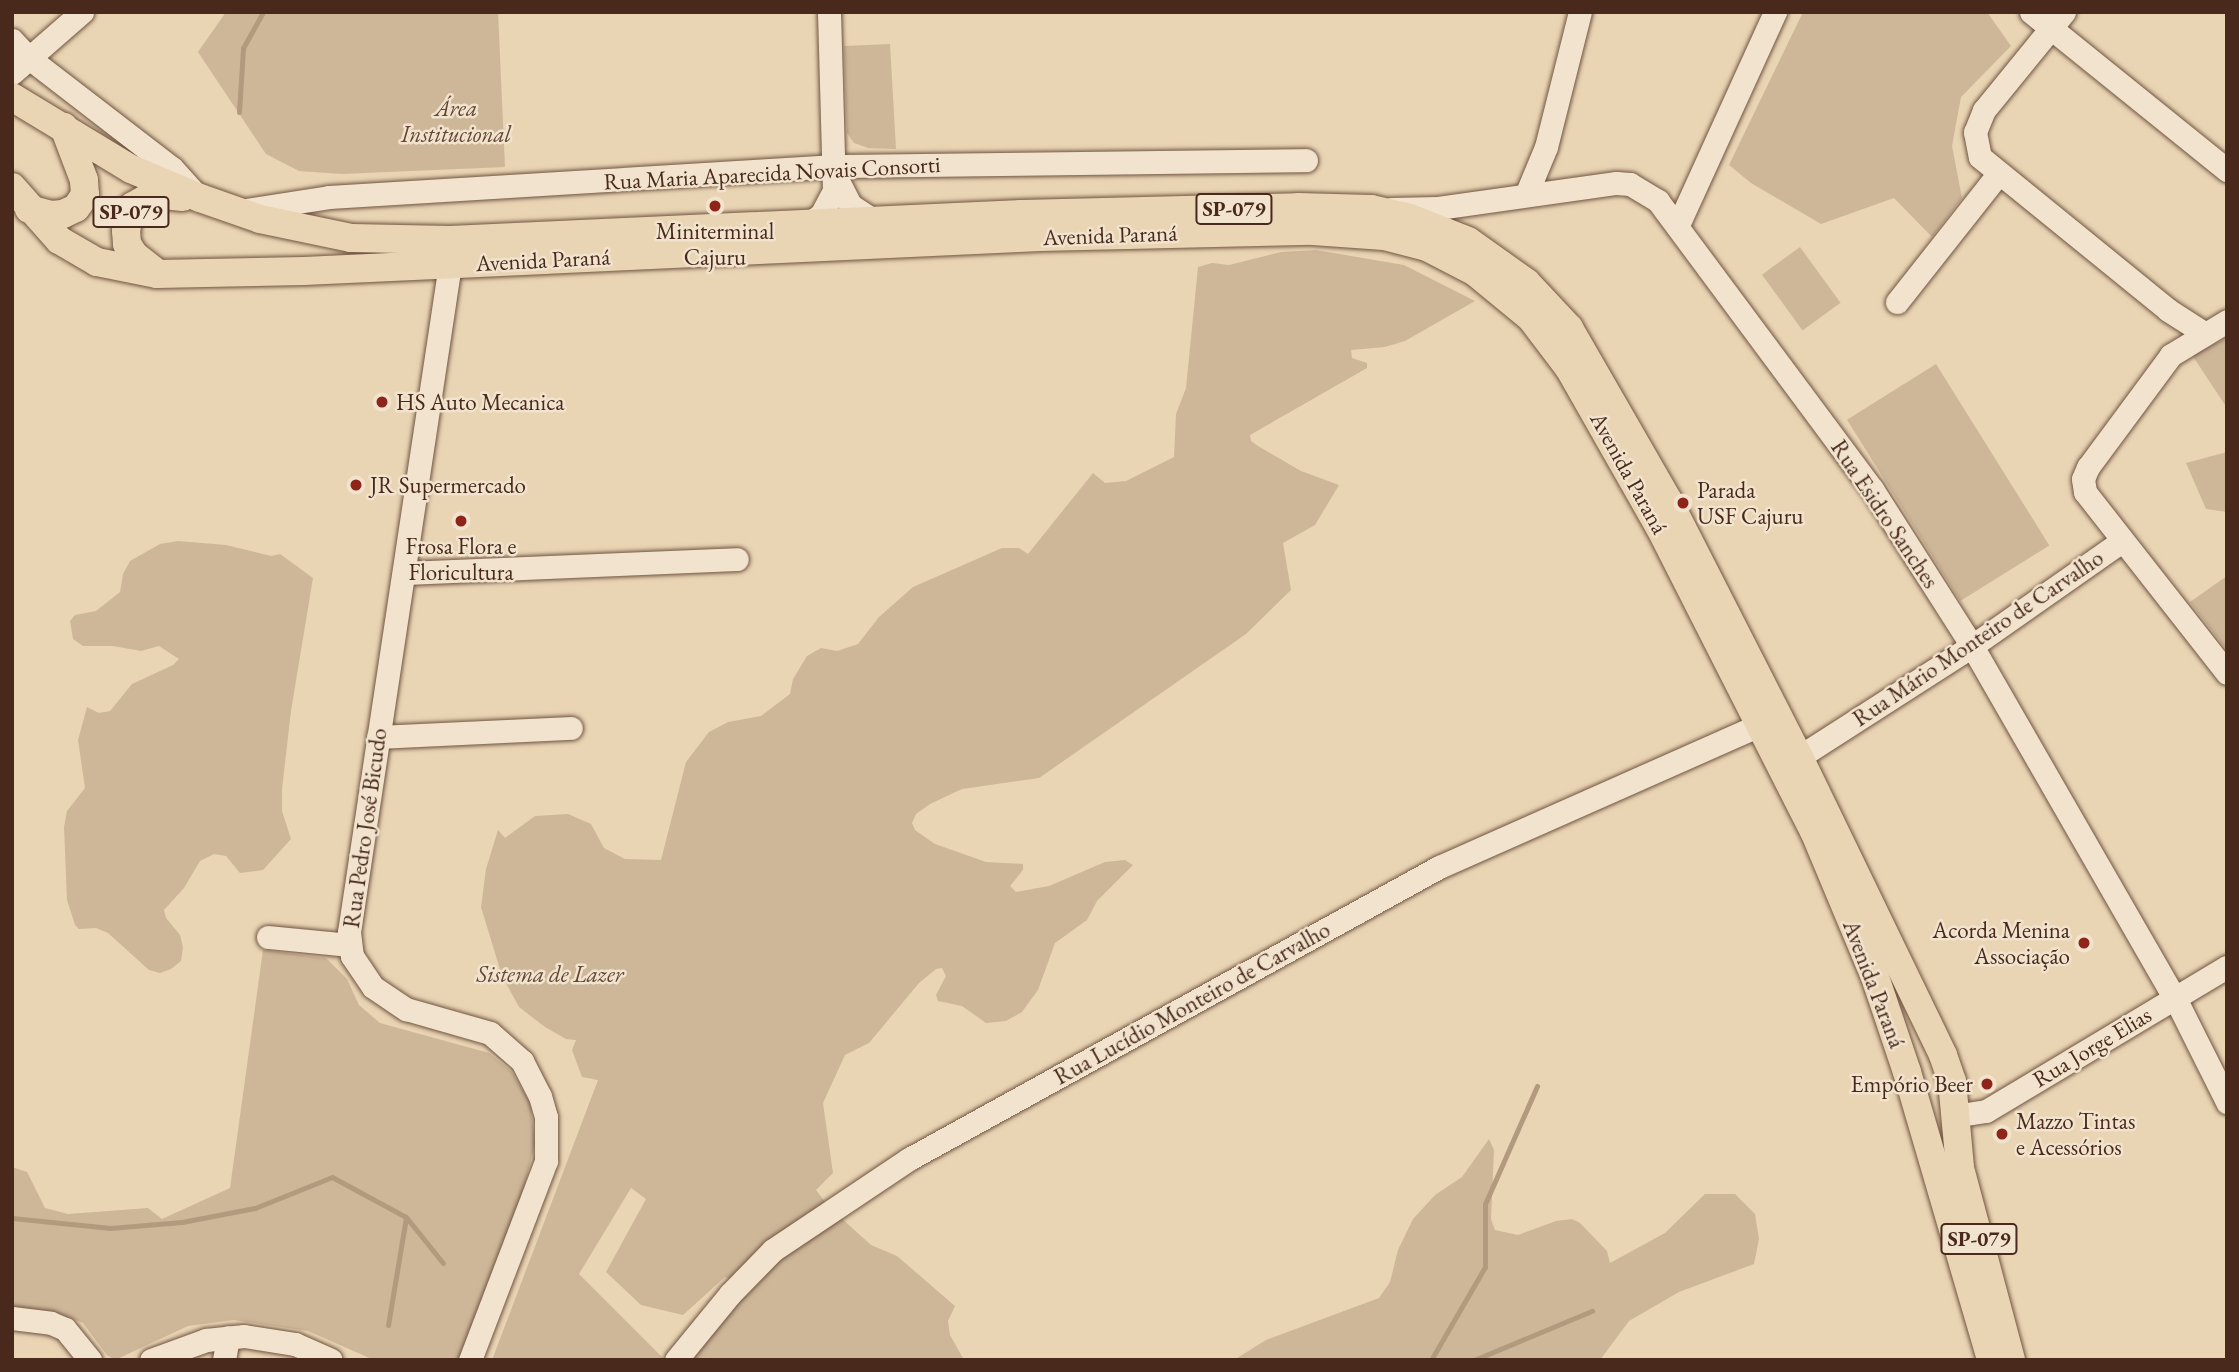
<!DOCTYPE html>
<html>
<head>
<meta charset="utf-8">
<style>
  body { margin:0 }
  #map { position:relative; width:2239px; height:1372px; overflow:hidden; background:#e9d4b3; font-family:"EB Garamond",serif }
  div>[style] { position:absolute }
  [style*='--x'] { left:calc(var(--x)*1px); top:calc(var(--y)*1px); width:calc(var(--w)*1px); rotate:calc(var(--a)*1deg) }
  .green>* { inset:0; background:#ceb799; transform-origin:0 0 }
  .stream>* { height:5px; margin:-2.5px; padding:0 2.5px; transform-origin:2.5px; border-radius:2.5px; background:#b29a7f }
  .roads { filter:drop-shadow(0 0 2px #705441) drop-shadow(0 0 2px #705441) }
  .minor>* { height:23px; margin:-11.5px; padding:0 11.5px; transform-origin:11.5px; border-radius:11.5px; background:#f1e3ce }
  .major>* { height:28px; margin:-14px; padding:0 14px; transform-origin:14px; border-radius:14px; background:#e9d4b3 }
  .dots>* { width:19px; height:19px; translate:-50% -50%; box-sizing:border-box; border:4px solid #f1e3ce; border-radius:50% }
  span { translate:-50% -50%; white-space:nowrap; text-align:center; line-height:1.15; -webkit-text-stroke:5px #f1e3ce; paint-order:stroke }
  .shield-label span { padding:2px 5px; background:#f1e3ce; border:2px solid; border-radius:5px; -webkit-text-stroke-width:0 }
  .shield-label { font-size:21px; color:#48291b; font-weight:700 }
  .park-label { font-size:23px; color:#634534; font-style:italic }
  .street-label { font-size:23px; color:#48291b }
  .poi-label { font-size:23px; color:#48291b }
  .left { translate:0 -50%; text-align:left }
  .right { translate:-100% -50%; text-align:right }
  .frame { position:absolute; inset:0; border:14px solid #48291b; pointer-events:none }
</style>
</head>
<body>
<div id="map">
  <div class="green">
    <div style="clip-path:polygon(226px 12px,498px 12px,505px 167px,342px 174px,299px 171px,266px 154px,198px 52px)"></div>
    <div style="clip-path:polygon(1803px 12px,1987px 12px,2011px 46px,1961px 97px,1952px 146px,1962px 198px,1932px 237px,1894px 198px,1821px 224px,1751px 183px,1729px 165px)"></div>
    <div style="clip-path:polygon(890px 44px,896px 149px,868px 148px,854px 143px,847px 133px,844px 46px)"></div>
    <div style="left:1800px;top:247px;width:69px;height:47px;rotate:54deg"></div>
    <div style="clip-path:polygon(1316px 250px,1404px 265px,1475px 301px,1405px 341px,1385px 347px,1351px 350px,1352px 358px,1367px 363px,1367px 368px,1250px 435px,1251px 441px,1258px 446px,1301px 471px,1339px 485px,1315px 525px,1283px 543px,1291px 590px,1246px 634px,1039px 778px,962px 789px,930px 804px,916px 814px,912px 823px,915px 830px,935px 844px,986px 862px,1023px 864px,1023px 870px,1010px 886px,1016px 892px,1049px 886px,1105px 862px,1125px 860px,1133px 865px,1097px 901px,1087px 920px,1055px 943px,1038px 990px,1022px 1012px,1006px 1021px,986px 1023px,962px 1006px,938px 1001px,936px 995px,946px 976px,942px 968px,936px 969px,919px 983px,869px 1043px,845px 1055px,823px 1103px,833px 1173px,816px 1190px,829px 1207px,871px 1245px,897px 1256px,955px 1306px,948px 1321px,950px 1335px,964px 1360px,692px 1360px,747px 1286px,725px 1277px,683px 1315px,641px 1305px,606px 1272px,646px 1199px,631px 1188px,579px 1274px,665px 1360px,492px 1360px,598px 1080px,582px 1077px,572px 1050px,576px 1040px,566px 1039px,545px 1027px,519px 1007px,502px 976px,481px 907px,486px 869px,498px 830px,505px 838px,535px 816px,568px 814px,591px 824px,604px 848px,625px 859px,661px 860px,686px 762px,709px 732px,728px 722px,761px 716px,790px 694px,793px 679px,807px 656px,821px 648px,837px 651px,858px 644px,879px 617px,913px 587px,1002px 548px,1019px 548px,1028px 554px,1093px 473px,1105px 483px,1126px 481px,1174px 457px,1176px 414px,1186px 388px,1198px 267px,1212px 263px,1229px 265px,1281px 252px)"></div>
    <div style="clip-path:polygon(2227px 338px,2227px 408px,2192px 355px)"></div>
    <div style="left:1936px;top:364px;width:214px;height:105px;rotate:58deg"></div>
    <div style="clip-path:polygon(2227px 452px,2227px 512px,2206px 509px,2186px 463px)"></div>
    <div style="clip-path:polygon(178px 541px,226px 545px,271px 556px,280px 554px,313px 578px,291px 711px,282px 789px,282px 811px,291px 839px,263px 870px,240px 873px,226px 856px,214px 854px,200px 861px,184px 888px,164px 910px,166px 918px,180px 935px,183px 947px,181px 961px,171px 969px,160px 973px,149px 970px,108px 933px,96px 928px,79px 929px,75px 925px,67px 900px,64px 827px,67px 811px,85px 788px,78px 740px,87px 707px,99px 713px,110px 711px,132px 684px,173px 665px,179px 659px,159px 646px,141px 651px,113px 646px,83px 646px,73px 639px,70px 621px,75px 615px,96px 611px,120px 592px,123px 574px,130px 561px,160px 544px)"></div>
    <div style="clip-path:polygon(2227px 576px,2227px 650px,2190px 602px)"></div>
    <div style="clip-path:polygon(263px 950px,326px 958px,347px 979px,359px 1005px,380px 1023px,489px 1053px,512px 1072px,530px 1103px,535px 1144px,522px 1195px,459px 1360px,374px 1360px,308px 1331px,234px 1320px,188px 1326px,115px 1360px,107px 1355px,83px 1323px,57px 1313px,12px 1307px,12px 1167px,27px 1172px,45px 1208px,68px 1214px,148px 1208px,162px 1219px,230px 1188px)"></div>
    <div style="clip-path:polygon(1489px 1139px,1494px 1150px,1491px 1219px,1495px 1230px,1518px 1235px,1556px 1221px,1572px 1219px,1580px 1223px,1607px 1251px,1610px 1263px,1665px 1233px,1705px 1194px,1735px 1194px,1755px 1214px,1759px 1239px,1754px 1264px,1679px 1292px,1629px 1321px,1600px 1360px,1234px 1360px,1266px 1340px,1379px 1298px,1390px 1282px,1398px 1250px,1413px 1219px,1435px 1195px,1462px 1177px)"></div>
  </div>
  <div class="stream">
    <div style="--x:239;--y:112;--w:64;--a:-86.4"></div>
    <div style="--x:243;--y:48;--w:41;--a:-60.9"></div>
    <div style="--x:12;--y:1218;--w:99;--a:5.8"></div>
    <div style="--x:110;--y:1228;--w:72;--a:-4.8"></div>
    <div style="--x:182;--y:1222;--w:74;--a:-10.9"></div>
    <div style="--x:255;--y:1208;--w:83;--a:-21.9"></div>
    <div style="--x:332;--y:1177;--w:84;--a:28.4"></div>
    <div style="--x:406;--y:1217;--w:59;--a:51.2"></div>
    <div style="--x:388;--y:1325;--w:109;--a:-80.5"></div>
    <div style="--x:1431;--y:1360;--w:108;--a:-59.9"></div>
    <div style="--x:1485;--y:1267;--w:63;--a:-90"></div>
    <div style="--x:1485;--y:1204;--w:129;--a:-66.2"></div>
    <div style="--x:1474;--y:1360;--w:128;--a:-22.6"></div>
  </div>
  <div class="roads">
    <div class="minor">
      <div style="--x:2031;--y:12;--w:252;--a:38.9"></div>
      <div style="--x:2064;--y:12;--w:127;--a:129.2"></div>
      <div style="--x:1984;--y:110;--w:24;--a:112"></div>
      <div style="--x:1975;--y:132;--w:25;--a:79"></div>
      <div style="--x:1980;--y:157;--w:242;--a:39.1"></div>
      <div style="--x:2168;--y:310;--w:43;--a:32.6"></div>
      <div style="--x:12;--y:40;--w:25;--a:47"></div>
      <div style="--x:29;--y:58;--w:180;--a:37.6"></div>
      <div style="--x:172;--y:168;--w:38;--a:48"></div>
      <div style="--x:12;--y:73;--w:93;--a:-41.1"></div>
      <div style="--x:835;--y:175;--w:34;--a:63"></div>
      <div style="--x:850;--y:205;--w:31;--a:33"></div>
      <div style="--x:1526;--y:195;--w:52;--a:-67.4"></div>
      <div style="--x:1546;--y:147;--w:139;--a:-75.9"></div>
      <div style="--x:1391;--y:209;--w:47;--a:-1.2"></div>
      <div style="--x:1438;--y:208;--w:180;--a:-8"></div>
      <div style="--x:1616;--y:183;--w:14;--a:4"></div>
      <div style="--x:1630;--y:184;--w:33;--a:31"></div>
      <div style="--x:1658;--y:201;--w:359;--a:53.4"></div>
      <div style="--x:1872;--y:489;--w:186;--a:57.5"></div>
      <div style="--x:1972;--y:646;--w:413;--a:60.1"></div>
      <div style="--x:2178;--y:1004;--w:110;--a:63.4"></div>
      <div style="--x:239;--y:211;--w:91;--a:-8.8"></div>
      <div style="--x:329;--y:197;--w:507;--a:-3.51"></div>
      <div style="--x:835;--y:166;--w:471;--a:-0.7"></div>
      <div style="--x:805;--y:225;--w:19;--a:-32"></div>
      <div style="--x:821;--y:215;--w:27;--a:-62"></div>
      <div style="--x:834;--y:191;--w:179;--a:-91.6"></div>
      <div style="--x:1678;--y:225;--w:234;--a:-65.5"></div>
      <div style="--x:450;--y:264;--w:676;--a:98.6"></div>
      <div style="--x:349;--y:932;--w:24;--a:83"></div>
      <div style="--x:352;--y:956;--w:37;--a:56"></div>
      <div style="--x:373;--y:987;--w:40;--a:34"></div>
      <div style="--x:406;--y:1009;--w:87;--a:15.9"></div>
      <div style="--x:490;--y:1033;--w:43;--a:41.2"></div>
      <div style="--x:522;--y:1061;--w:39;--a:63"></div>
      <div style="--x:540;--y:1096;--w:22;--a:74"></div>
      <div style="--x:546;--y:1117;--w:44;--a:90"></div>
      <div style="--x:546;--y:1161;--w:213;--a:110.9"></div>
      <div style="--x:1897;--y:302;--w:163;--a:-51.7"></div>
      <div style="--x:2227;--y:321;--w:66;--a:148.7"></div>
      <div style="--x:2171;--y:355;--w:139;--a:126.5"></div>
      <div style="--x:2088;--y:467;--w:13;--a:113"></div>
      <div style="--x:2083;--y:479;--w:13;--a:81"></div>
      <div style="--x:2085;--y:492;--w:230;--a:51.9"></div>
      <div style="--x:405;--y:573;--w:332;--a:-2.4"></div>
      <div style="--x:378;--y:737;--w:193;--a:-2.7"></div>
      <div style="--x:1799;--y:757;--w:206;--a:-32.7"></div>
      <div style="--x:1972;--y:646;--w:183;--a:-35"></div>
      <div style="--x:268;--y:937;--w:81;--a:5.6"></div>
      <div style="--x:1954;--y:1116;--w:32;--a:-9"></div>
      <div style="--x:1986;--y:1111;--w:281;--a:-30.9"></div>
      <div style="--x:12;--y:1318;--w:39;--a:7"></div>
      <div style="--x:51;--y:1323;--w:15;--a:23"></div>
      <div style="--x:65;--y:1329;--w:40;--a:51"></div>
      <div style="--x:151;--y:1360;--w:59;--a:-20"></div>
      <div style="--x:206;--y:1340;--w:38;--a:-6"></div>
      <div style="--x:244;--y:1336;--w:52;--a:8.9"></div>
      <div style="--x:295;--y:1344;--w:39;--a:24"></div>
      <div style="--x:224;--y:1360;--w:23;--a:-80"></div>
      <div style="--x:676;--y:1360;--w:85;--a:-50.7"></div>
      <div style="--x:730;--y:1294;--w:62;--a:-45.7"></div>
      <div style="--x:773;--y:1250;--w:164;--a:-33.8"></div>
      <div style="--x:909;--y:1159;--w:605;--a:-28.85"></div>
      <div style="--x:1439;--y:867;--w:351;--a:-23.9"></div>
    </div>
    <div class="major">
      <div style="--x:12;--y:97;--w:139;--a:31.2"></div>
      <div style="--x:131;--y:169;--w:75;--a:22.8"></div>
      <div style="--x:200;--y:198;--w:64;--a:19.3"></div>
      <div style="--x:260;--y:219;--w:93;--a:11.8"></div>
      <div style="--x:351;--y:238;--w:99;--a:1.2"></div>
      <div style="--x:450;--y:240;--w:572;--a:-2.61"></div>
      <div style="--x:1021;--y:214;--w:277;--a:-1.4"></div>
      <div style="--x:1298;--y:207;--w:73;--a:1.6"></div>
      <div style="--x:1371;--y:209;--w:40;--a:13"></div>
      <div style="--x:1410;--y:218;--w:62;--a:21.6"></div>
      <div style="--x:1468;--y:241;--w:72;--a:35.4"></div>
      <div style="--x:1527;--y:283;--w:62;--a:47"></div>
      <div style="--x:1569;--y:328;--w:201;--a:60.1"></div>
      <div style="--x:1669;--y:502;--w:286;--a:63"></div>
      <div style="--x:1799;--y:757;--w:331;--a:64.2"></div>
      <div style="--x:1943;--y:1055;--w:28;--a:71"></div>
      <div style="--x:1952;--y:1081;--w:87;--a:84.7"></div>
      <div style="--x:1960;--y:1168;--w:199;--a:75.1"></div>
      <div style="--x:12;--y:187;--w:71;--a:48.4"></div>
      <div style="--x:59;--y:240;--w:44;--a:30.1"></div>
      <div style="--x:97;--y:262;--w:61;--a:11.3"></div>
      <div style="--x:157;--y:274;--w:147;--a:-1.2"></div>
      <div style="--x:304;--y:271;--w:737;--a:-2.64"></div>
      <div style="--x:1040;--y:237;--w:273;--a:-1.3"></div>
      <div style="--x:1313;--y:231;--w:71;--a:4"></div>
      <div style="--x:1384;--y:236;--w:44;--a:14.3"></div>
      <div style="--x:1427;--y:247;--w:54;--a:27.5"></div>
      <div style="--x:1475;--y:272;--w:72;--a:39.4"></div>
      <div style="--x:1531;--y:318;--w:63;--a:52.8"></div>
      <div style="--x:1569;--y:368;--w:184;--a:60.4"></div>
      <div style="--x:1660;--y:528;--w:340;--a:63.1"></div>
      <div style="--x:1814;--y:831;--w:158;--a:67.3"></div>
      <div style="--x:1875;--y:977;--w:100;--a:71.4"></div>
      <div style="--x:1907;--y:1072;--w:300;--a:73.7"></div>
      <div style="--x:29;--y:209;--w:23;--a:15"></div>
      <div style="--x:51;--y:215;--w:12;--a:-5"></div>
      <div style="--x:63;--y:214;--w:14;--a:-25"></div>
      <div style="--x:76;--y:208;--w:16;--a:-55"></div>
      <div style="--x:85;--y:195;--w:15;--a:-94"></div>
      <div style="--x:84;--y:180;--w:57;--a:-110.7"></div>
      <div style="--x:157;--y:273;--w:29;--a:-142"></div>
      <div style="--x:134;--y:255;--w:13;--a:-122"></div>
      <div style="--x:127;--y:244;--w:13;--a:-94"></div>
      <div style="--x:126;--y:231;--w:16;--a:-79"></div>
      <div style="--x:129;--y:215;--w:10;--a:-66"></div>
      <div style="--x:133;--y:206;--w:24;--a:-30"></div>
      <div style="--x:154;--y:194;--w:29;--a:6"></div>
    </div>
  </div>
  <div class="dots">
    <div style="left:715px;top:206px;background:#8f2418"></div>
    <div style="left:382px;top:402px;background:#8f2418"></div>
    <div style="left:356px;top:485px;background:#8f2418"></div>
    <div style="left:1683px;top:503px;background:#8f2418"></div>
    <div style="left:461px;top:521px;background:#8f2418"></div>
    <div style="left:2084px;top:943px;background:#8f2418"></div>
    <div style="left:1987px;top:1084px;background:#8f2418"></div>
    <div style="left:2002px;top:1134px;background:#8f2418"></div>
  </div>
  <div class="shield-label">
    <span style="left:1234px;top:209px">SP-079</span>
    <span style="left:131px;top:212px">SP-079</span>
    <span style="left:1979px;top:1239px">SP-079</span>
  </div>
  <div class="park-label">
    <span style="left:456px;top:121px">Área<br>Institucional</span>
    <span style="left:550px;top:974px">Sistema de Lazer</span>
  </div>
  <div class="street-label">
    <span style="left:772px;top:173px;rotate:-3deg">Rua Maria Aparecida Novais Consorti</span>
    <span style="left:1110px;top:235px;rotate:-2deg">Avenida Paraná</span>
    <span style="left:543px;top:260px;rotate:-3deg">Avenida Paraná</span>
    <span style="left:1629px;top:473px;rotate:61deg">Avenida Paraná</span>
    <span style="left:1885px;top:514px;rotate:56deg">Rua Esidro Sanches</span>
    <span style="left:1978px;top:638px;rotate:-34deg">Rua Mário Monteiro de Carvalho</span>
    <span style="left:365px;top:828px;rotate:-82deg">Rua Pedro José Bicudo</span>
    <span style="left:1874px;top:984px;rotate:69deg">Avenida Paraná</span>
    <span style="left:1192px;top:1003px;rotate:-29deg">Rua Lucídio Monteiro de Carvalho</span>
    <span style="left:2092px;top:1047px;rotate:-31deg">Rua Jorge Elias</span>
  </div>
  <div class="poi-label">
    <span style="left:715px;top:244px">Miniterminal<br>Cajuru</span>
    <span class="left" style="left:396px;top:402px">HS Auto Mecanica</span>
    <span class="left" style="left:370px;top:485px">JR Supermercado</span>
    <span class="left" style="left:1697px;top:503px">Parada<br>USF Cajuru</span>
    <span style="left:461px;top:559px">Frosa Flora e<br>Floricultura</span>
    <span class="right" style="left:2070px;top:943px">Acorda Menina<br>Associação</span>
    <span class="right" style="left:1973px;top:1084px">Empório Beer</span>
    <span class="left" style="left:2016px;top:1134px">Mazzo Tintas<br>e Acessórios</span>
  </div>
  <div class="frame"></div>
</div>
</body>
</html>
